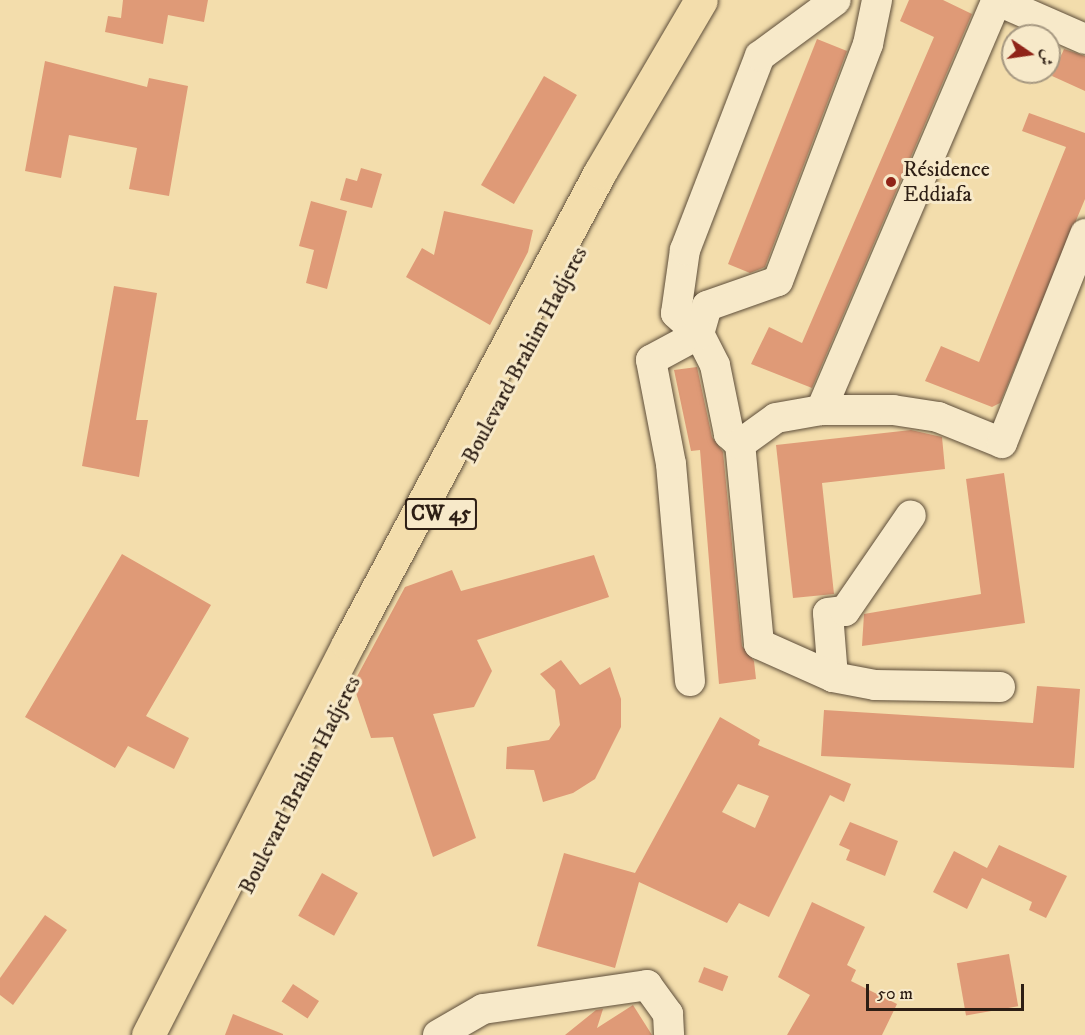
<!DOCTYPE html>
<html>
<head>
<meta charset="utf-8">
<style>
  body { margin:0 }
  #map { position:relative; width:1085px; height:1035px; overflow:hidden; background:#f3ddac; font-family:"IM FELL DW Pica",Amiri,serif }
  div>[style] { position:absolute }
  [style*='--x'] { left:calc(var(--x)*1px); top:calc(var(--y)*1px); width:calc(var(--w)*1px); rotate:calc(var(--a)*1deg) }
  .building>* { inset:0; background:#df9a77; transform-origin:0 0 }
  .roads { filter:drop-shadow(0 0 2px #5e4e3a) drop-shadow(0 0 2px #5e4e3a) }
  .minor>* { height:30px; margin:-15px; padding:0 15px; transform-origin:15px; border-radius:15px; background:#f7e9c9 }
  .major>* { height:33px; margin:-16.5px; padding:0 16.5px; transform-origin:16.5px; border-radius:16.5px; background:#f3ddac }
  .dots>* { width:16px; height:16px; translate:-50% -50%; box-sizing:border-box; border:3px solid #f7e9c9; border-radius:50% }
  span { translate:-50% -50%; white-space:nowrap; text-align:center; line-height:1.15; -webkit-text-stroke:6px #f7e9c9; paint-order:stroke }
  .shield-label span { padding:2px 4px; background:#f7e9c9; border:2px solid; border-radius:4px; -webkit-text-stroke-width:0 }
  .shield-label { font-size:21px; color:#2d1e14; font-weight:700 }
  .poi-label { font-size:22px; color:#2d1e14 }
  .left { translate:0 -50%; text-align:left }
  .street-label { font-size:22px; color:#2d1e14 }
  .north { position:absolute; left:1001px; top:24px; width:60px; height:60px; box-sizing:border-box; background:#f7e9c9; border:2px solid #a69881; border-radius:50%; rotate:103deg; font-size:16px; font-weight:700; line-height:24px; text-align:center; color:#2d1e14 }
  .north::after { content:''; display:block; margin:auto; width:21px; height:27px; background:#8f2418; clip-path:polygon(50% 0,100% 100%,50% 72%,0 100%) }
  .scale { position:absolute; left:866px; top:984px; width:158px; height:27px; box-sizing:border-box; border:3px solid #2d1e14; border-top:0; padding-left:8px; font-size:18px; line-height:21px; white-space:nowrap; color:#2d1e14; -webkit-text-stroke:4px #f7e9c9; paint-order:stroke }
</style>
</head>
<body>
<div id="map">
  <div class="building">
    <div style="clip-path:polygon(123px 0,208px 0,204px 22px,168px 15px,163px 44px,105px 32px,108px 16px,121px 18px)"></div>
    <div style="clip-path:polygon(909px 0,943px 0,972px 14px,812px 388px,751px 364px,769px 327px,802px 343px,934px 37px,900px 21px)"></div>
    <div style="clip-path:polygon(817px 39px,847px 51px,765px 267px,750px 273px,728px 264px)"></div>
    <div style="clip-path:polygon(1064px 49px,1085px 56px,1085px 91px,1052px 76px)"></div>
    <div style="clip-path:polygon(45px 61px,147px 87px,149px 78px,188px 86px,169px 196px,129px 189px,137px 148px,69px 135px,61px 178px,25px 171px)"></div>
    <div style="left:544px;top:76px;width:38px;height:126px;rotate:30deg"></div>
    <div style="clip-path:polygon(1029px 113px,1085px 133px,1085px 199px,1000px 403px,992px 407px,925px 381px,941px 346px,979px 362px,1066px 147px,1022px 131px)"></div>
    <div style="clip-path:polygon(361px 168px,382px 174px,372px 208px,340px 200px,346px 178px,357px 181px)"></div>
    <div style="clip-path:polygon(311px 201px,347px 211px,327px 289px,306px 283px,314px 250px,299px 246px)"></div>
    <div style="clip-path:polygon(444px 211px,533px 230px,528px 252px,490px 325px,406px 277px,422px 248px,434px 255px)"></div>
    <div style="clip-path:polygon(114px 286px,157px 293px,136px 420px,148px 420px,139px 477px,82px 466px)"></div>
    <div style="clip-path:polygon(697px 367px,712px 437px,723px 452px,742px 646px,754px 661px,756px 679px,719px 684px,700px 450px,691px 451px,674px 370px)"></div>
    <div style="clip-path:polygon(911px 430px,942px 437px,945px 469px,822px 483px,834px 594px,793px 598px,776px 445px)"></div>
    <div style="clip-path:polygon(1004px 473px,1025px 623px,862px 646px,864px 614px,981px 594px,966px 479px)"></div>
    <div style="clip-path:polygon(122px 554px,211px 605px,146px 716px,189px 738px,174px 769px,128px 746px,115px 768px,25px 717px)"></div>
    <div style="clip-path:polygon(594px 555px,609px 597px,477px 640px,492px 671px,474px 707px,433px 714px,476px 838px,433px 857px,393px 737px,371px 738px,353px 684px,405px 587px,452px 570px,461px 591px)"></div>
    <div style="clip-path:polygon(561px 660px,580px 685px,610px 667px,621px 699px,621px 727px,595px 779px,573px 793px,543px 802px,534px 770px,506px 769px,507px 747px,549px 740px,560px 725px,555px 690px,540px 674px)"></div>
    <div style="clip-path:polygon(1037px 686px,1080px 689px,1074px 768px,821px 756px,824px 710px,1033px 723px)"></div>
    <div style="clip-path:polygon(evenodd,720px 717px,760px 740px,758px 745px,851px 784px,844px 802px,830px 795px,769px 917px,739px 903px,727px 923px,639px 882px,615px 968px,537px 946px,564px 853px,635px 873px,720px 717px,738px 784px,769px 796px,755px 828px,722px 812px,738px 784px)"></div>
    <div style="clip-path:polygon(850px 822px,898px 841px,885px 876px,846px 860px,850px 850px,839px 845px)"></div>
    <div style="clip-path:polygon(999px 845px,1067px 876px,1046px 918px,1029px 910px,1032px 902px,982px 878px,967px 909px,933px 892px,954px 851px,987px 868px)"></div>
    <div style="left:322px;top:873px;width:41px;height:49px;rotate:29deg"></div>
    <div style="clip-path:polygon(812px 902px,865px 927px,847px 965px,856px 970px,851px 981px,897px 1004px,882px 1035px,787px 1035px,810px 995px,778px 977px)"></div>
    <div style="clip-path:polygon(45px 915px,67px 930px,13px 1005px,0 995px,0 978px)"></div>
    <div style="left:1009px;top:954px;width:53px;height:53px;rotate:80deg"></div>
    <div style="left:704px;top:967px;width:26px;height:16px;rotate:21deg"></div>
    <div style="left:293px;top:984px;width:31px;height:21px;rotate:33deg"></div>
    <div style="clip-path:polygon(633px 1005px,652px 1035px,565px 1035px,596px 1010px,603px 1009px,597px 1028px)"></div>
    <div style="clip-path:polygon(233px 1014px,283px 1034px,283px 1035px,225px 1035px)"></div>
  </div>
  <div class="roads">
    <div class="minor">
      <div style="--x:996;--y:0;--w:97;--a:23.7"></div>
      <div style="--x:821;--y:410;--w:446;--a:-66.8"></div>
      <div style="--x:740;--y:444;--w:15;--a:-138"></div>
      <div style="--x:729;--y:434;--w:70;--a:-101.5"></div>
      <div style="--x:715;--y:365;--w:35;--a:-117"></div>
      <div style="--x:699;--y:334;--w:29;--a:-74"></div>
      <div style="--x:707;--y:306;--w:75;--a:-19.4"></div>
      <div style="--x:778;--y:281;--w:254;--a:-69.2"></div>
      <div style="--x:868;--y:44;--w:45;--a:-78.4"></div>
      <div style="--x:833;--y:677;--w:64;--a:-94.5"></div>
      <div style="--x:828;--y:613;--w:17;--a:-7"></div>
      <div style="--x:845;--y:611;--w:116;--a:-55.5"></div>
      <div style="--x:690;--y:681;--w:218;--a:-95"></div>
      <div style="--x:671;--y:464;--w:106;--a:-100.9"></div>
      <div style="--x:651;--y:360;--w:55;--a:-28.4"></div>
      <div style="--x:699;--y:334;--w:31;--a:-138"></div>
      <div style="--x:676;--y:313;--w:64;--a:-81.9"></div>
      <div style="--x:685;--y:250;--w:208;--a:-68.9"></div>
      <div style="--x:760;--y:56;--w:94;--a:-36.4"></div>
      <div style="--x:1000;--y:687;--w:125;--a:-179.1"></div>
      <div style="--x:875;--y:685;--w:43;--a:-169.2"></div>
      <div style="--x:833;--y:677;--w:81;--a:-156"></div>
      <div style="--x:759;--y:644;--w:201;--a:-95.4"></div>
      <div style="--x:740;--y:444;--w:44;--a:-35.8"></div>
      <div style="--x:776;--y:418;--w:46;--a:-10.1"></div>
      <div style="--x:821;--y:410;--w:72;--a:0"></div>
      <div style="--x:893;--y:410;--w:46;--a:8.8"></div>
      <div style="--x:938;--y:417;--w:69;--a:22.1"></div>
      <div style="--x:1002;--y:443;--w:225;--a:-68.3"></div>
      <div style="--x:438;--y:1035;--w:52;--a:-30"></div>
      <div style="--x:483;--y:1009;--w:166;--a:-8.3"></div>
      <div style="--x:647;--y:985;--w:36;--a:54"></div>
      <div style="--x:668;--y:1014;--w:21;--a:87"></div>
    </div>
    <div class="major">
      <div style="--x:148;--y:1035;--w:439;--a:-62.9"></div>
      <div style="--x:348;--y:644;--w:535;--a:-61.9"></div>
      <div style="--x:600;--y:172;--w:199;--a:-59.6"></div>
    </div>
  </div>
  <div class="dots">
    <div style="left:891px;top:182px;background:#8f2418"></div>
  </div>
  <div class="shield-label">
    <span style="left:441px;top:514px">CW 45</span>
  </div>
  <div class="poi-label">
    <span class="left" style="left:903px;top:182px">Résidence<br>Eddiafa</span>
  </div>
  <div class="street-label">
    <span style="left:525px;top:355px;rotate:-62deg">Boulevard Brahim Hadjeres</span>
    <span style="left:300px;top:785px;rotate:-63deg">Boulevard Brahim Hadjeres</span>
  </div>
  <div class="north">ش</div>
  <div class="scale">50 m</div>
</div>
</body>
</html>
